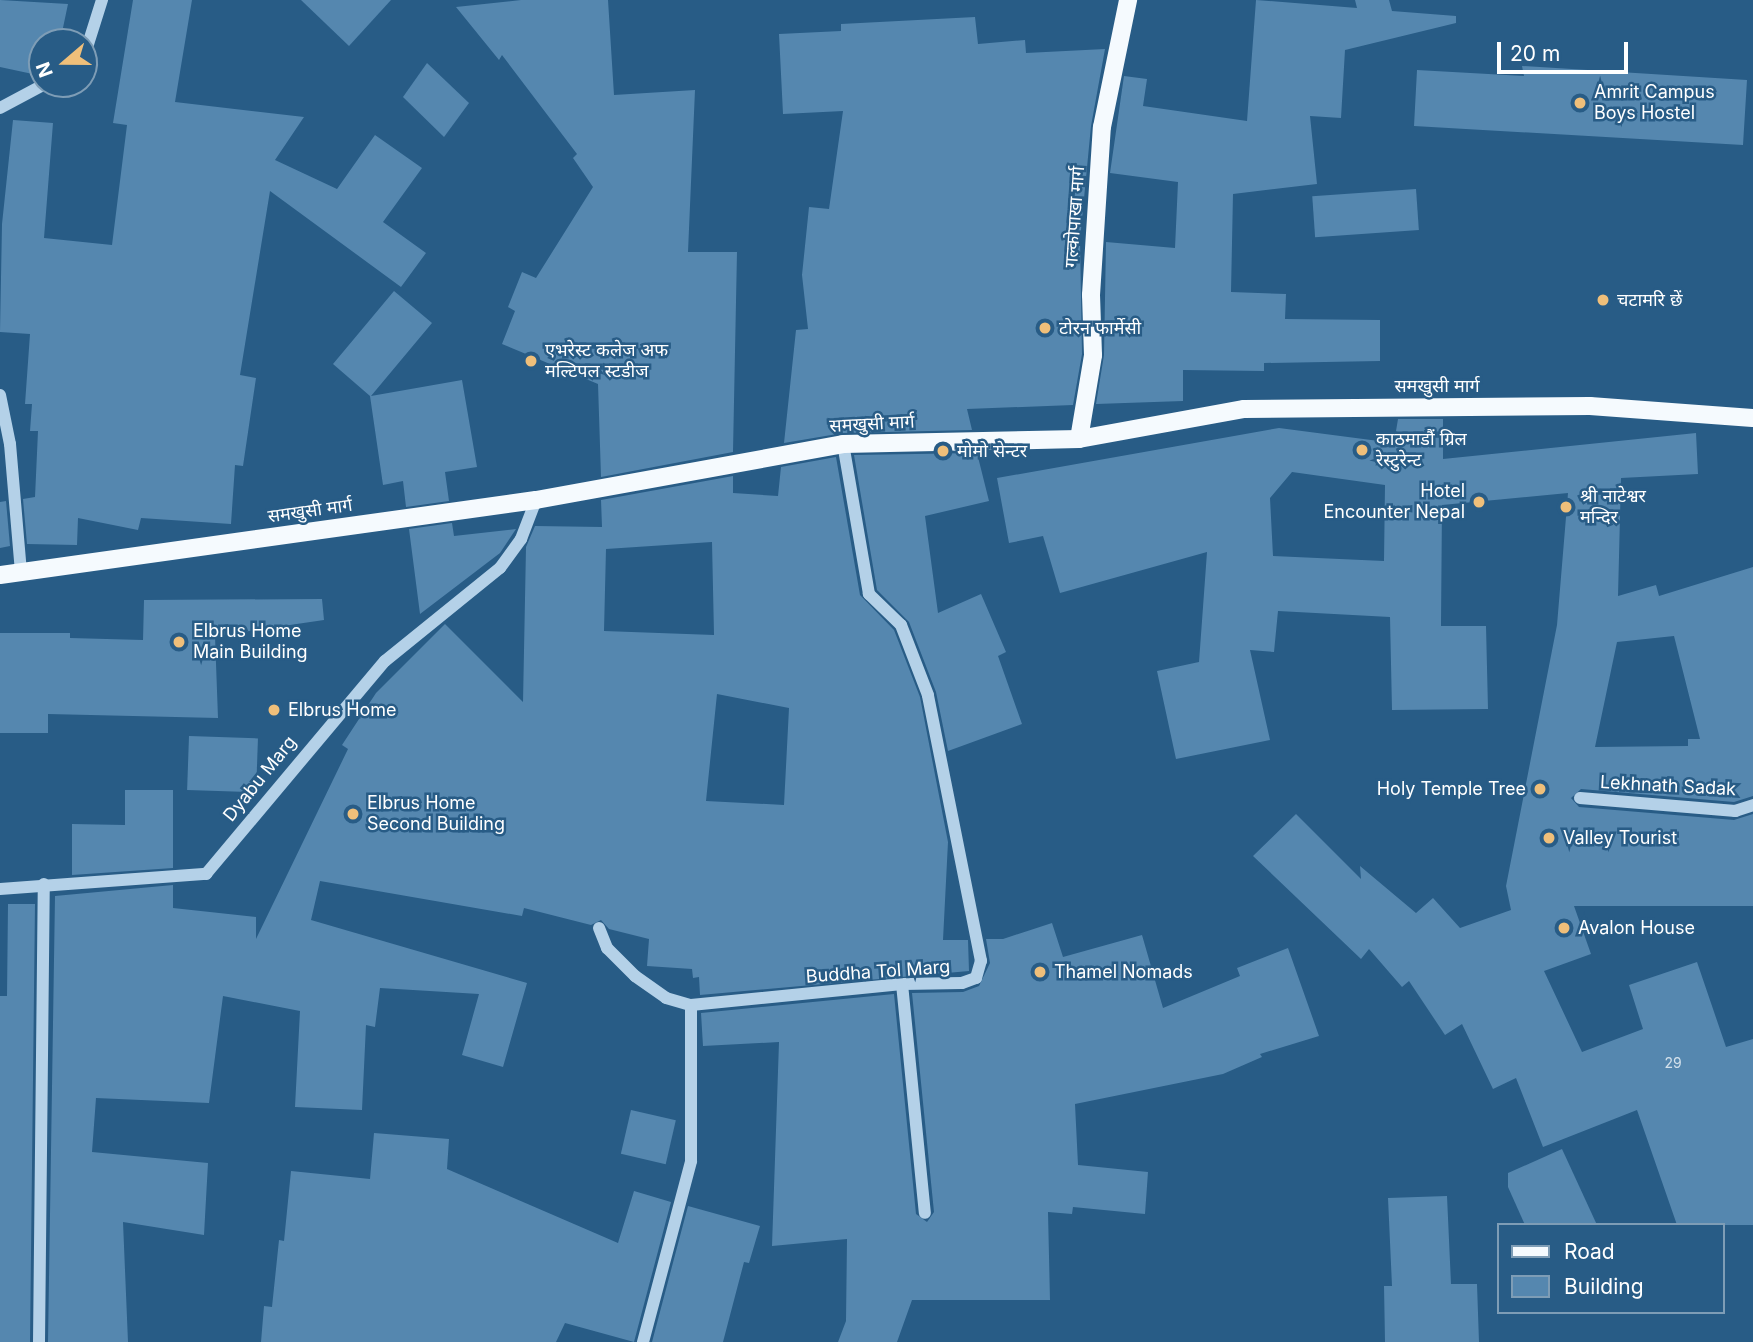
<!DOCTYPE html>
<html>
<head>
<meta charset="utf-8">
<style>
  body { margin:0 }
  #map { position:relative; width:1753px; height:1342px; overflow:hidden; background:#285c86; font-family:Inter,"Noto Sans Devanagari",sans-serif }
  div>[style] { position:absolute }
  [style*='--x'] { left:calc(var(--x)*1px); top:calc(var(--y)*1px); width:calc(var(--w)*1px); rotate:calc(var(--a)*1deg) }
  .building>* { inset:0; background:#5587af; transform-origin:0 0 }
  .minor>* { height:12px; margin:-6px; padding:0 6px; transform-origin:6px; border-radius:6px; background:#b4d1e8 }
  .major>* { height:18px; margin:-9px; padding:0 9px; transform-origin:9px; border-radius:9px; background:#f5fafe }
  .dots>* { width:19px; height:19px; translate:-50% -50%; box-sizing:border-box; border:4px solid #285c86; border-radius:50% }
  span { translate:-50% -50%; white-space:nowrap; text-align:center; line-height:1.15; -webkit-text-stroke:5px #285c86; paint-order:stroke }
  .number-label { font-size:14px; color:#d4e1eb }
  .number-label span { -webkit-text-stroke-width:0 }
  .poi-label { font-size:18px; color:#fff }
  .left { translate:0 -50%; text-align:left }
  .right { translate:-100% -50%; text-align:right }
  .street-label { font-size:18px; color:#fff }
  .legend { position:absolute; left:1497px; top:1223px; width:228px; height:91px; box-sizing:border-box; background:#285c86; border:2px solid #7e9db6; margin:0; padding:9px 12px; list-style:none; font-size:21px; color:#fff }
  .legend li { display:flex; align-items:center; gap:14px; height:35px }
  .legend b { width:35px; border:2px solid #7e9db6 }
  .north { position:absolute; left:28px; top:28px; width:70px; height:70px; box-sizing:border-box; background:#285c86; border:2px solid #7e9db6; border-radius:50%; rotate:250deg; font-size:19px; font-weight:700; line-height:28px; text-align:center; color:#fff }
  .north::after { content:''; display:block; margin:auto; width:24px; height:32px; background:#efbf7a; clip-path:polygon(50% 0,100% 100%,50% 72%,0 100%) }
  .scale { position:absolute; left:1497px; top:42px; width:131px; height:32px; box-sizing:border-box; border:4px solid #fff; border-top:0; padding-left:9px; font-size:21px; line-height:24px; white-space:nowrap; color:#fff; -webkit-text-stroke:5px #285c86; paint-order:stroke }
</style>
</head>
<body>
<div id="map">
  <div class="building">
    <div style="clip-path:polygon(0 0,68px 4px,60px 42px,42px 42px,42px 76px,0 67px)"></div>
    <div style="clip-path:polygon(133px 0,192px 0,175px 102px,304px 117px,275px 160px,337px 189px,375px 135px,422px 168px,383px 222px,426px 253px,401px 287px,270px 191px,240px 375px,256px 378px,243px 466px,235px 465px,231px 524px,141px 518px,138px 530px,78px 518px,77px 545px,27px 544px,23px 499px,35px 497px,38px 431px,30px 431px,32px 404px,25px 404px,30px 334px,0 332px,2px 224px,13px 120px,53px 123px,44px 238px,112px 245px,127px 125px,113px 123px)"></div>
    <div style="clip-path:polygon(301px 0,391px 0,349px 46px)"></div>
    <div style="clip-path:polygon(521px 0,608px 0,614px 95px,695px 90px,688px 252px,737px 252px,733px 452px,601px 477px,598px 384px,502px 344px,515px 311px,508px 307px,522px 272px,536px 278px,593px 187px,573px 158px,577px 154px,502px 55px,499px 60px,456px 7px)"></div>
    <div style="clip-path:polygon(1256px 0,1357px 8px,1355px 0,1389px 0,1392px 11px,1456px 16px,1456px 23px,1345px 50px,1341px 118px,1310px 116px,1317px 184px,1233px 194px,1231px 292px,1286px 294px,1285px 319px,1380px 320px,1380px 361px,1264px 363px,1264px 371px,1183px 370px,1183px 401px,1096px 404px,1104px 355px,1106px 242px,1175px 248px,1178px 182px,1110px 173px,1124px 76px,1147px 79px,1143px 106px,1247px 121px)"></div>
    <div style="clip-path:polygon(975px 17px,978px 44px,1025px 40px,1026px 53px,1105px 49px,1091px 126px,1080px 240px,1082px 354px,1073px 405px,967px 409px,972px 430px,843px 433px,784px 443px,796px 330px,808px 329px,802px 275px,809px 207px,829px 209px,843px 111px,783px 114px,779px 34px,841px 31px,841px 24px)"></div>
    <div style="clip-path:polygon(427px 63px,469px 103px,444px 137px,403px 97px)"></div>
    <div style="clip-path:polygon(1522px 66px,1747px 80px,1743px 145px,1414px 126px,1417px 70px,1524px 76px)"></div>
    <div style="left:1416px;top:189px;width:41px;height:104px;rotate:86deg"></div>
    <div style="clip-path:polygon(394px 291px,432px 323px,371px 396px,462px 380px,477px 467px,445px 472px,449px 501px,406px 507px,403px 481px,383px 485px,370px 396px,333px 364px)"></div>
    <div style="clip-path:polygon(evenodd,1398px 419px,1443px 419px,1443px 459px,1696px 433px,1698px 474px,1621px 478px,1618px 596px,1656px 585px,1659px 596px,1753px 567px,1753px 796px,1734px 802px,1581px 789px,1571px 798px,1579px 807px,1734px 820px,1753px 814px,1753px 906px,1574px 906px,1591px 954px,1544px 971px,1582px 1052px,1643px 1029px,1629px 985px,1697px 962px,1726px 1047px,1753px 1039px,1753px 1225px,1677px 1225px,1637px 1110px,1543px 1147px,1516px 1078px,1493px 1089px,1462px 1024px,1445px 1035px,1409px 981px,1402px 987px,1369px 949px,1361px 959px,1253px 856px,1296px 814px,1361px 879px,1360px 866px,1416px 913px,1433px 898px,1460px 928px,1511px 910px,1506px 886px,1557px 625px,1568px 493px,1442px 505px,1441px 626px,1486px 626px,1488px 709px,1392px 710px,1390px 617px,1278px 611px,1274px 652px,1250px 650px,1270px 740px,1176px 759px,1157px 671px,1199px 662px,1207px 552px,1060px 593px,1043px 536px,1009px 543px,997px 478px,1279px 428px,1394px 443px,1398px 419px,1292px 472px,1385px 485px,1384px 561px,1273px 556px,1270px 498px,1292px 472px,1398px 419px,1674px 636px,1700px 739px,1688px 739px,1688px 746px,1595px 747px,1617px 642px,1674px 636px)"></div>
    <div style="clip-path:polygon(977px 453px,989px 501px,925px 516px,938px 613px,981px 594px,1006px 652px,998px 656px,1022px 724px,948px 751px,936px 692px,909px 622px,877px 590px,854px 455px)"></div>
    <div style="clip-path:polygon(evenodd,836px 457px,860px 595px,894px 630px,920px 697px,948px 842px,943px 940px,968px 940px,969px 971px,700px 995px,699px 977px,693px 978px,692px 969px,647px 966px,649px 939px,609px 929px,601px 920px,591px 925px,524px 908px,522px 916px,320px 881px,311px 920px,527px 983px,503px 1067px,462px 1055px,479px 994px,380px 988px,375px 1027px,366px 1025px,362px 1110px,295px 1107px,300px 1011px,223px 996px,209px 1103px,96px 1098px,92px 1152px,208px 1163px,204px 1235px,123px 1222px,128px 1342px,48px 1342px,55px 896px,173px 885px,173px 908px,256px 917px,256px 939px,348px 749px,342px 745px,376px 693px,445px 624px,523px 702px,526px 547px,535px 526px,602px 527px,601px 500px,733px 476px,733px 493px,778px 496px,781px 467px,836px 457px,712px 542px,714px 635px,604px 631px,606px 549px,712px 542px,836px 457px,717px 694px,789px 708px,784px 805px,706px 801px,717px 694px)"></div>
    <div style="clip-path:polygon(6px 501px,10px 546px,0 548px,0 502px)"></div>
    <div style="clip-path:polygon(452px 523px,454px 536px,516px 529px,500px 553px,420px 614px,409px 529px)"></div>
    <div style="clip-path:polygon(322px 599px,324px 620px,215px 636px,218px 718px,48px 714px,48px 733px,0 733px,0 633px,70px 633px,70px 638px,143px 640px,144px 600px)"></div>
    <div style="left:189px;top:736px;width:69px;height:54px;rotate:2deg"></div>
    <div style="clip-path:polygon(125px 790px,173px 790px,173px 868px,72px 875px,72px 824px,125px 825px)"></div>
    <div style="clip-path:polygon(8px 904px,35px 904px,30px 1342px,0 1342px,0 996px,7px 996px)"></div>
    <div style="clip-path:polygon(1052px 923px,1063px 957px,1142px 935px,1163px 1008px,1240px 976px,1237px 968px,1288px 948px,1319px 1036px,1260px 1054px,1262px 1057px,1223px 1074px,1075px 1104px,1078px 1165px,1148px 1172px,1145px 1214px,1073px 1207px,1072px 1214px,1048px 1212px,1050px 1300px,912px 1300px,897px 1342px,838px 1342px,846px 1321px,847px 1239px,772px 1246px,779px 1042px,703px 1046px,701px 1013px,894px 994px,916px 1214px,927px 1222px,934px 1212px,912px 993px,963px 992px,979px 986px,990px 963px,986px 939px,1003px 939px)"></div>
    <div style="left:631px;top:1110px;width:46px;height:45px;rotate:13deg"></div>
    <div style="clip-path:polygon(374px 1133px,449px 1139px,447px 1169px,618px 1243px,634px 1191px,671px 1202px,634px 1342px,565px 1323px,556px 1342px,261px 1342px,264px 1306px,272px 1307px,279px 1240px,284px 1241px,291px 1171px,370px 1179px)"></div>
    <div style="clip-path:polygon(1562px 1149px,1597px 1225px,1525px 1225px,1508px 1187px,1508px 1173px)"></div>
    <div style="clip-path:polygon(1447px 1196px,1451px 1284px,1477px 1284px,1479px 1342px,1385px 1342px,1384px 1286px,1392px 1286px,1388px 1198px)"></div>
    <div style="clip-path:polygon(688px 1206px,760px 1226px,749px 1263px,744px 1262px,723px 1342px,652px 1342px)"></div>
  </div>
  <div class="minor">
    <div style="--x:84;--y:57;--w:60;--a:-72.5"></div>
    <div style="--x:0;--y:108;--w:51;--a:-28.1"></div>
    <div style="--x:0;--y:395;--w:50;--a:78.5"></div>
    <div style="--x:10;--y:444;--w:129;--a:85.1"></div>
    <div style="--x:1580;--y:798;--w:156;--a:4.8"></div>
    <div style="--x:1735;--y:811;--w:19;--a:-18"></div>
    <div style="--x:0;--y:889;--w:207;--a:-4.2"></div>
    <div style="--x:206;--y:874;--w:278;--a:-50"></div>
    <div style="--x:385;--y:661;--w:148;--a:-39"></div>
    <div style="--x:500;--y:568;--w:36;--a:-54"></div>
    <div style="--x:521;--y:539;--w:42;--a:-69"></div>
    <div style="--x:599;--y:928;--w:22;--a:68"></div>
    <div style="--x:607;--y:948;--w:40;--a:45"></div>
    <div style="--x:635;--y:976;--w:38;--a:35"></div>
    <div style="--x:666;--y:998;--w:26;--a:16"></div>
    <div style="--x:691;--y:1005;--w:212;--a:-5.7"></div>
    <div style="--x:902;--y:984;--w:60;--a:-1"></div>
    <div style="--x:962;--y:983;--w:15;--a:-20"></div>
    <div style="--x:976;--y:978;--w:18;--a:-74"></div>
    <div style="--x:981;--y:961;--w:271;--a:-101.3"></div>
    <div style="--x:928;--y:695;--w:75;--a:-111.1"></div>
    <div style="--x:901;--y:625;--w:45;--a:-135.9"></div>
    <div style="--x:869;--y:594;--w:152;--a:-99.8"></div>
    <div style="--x:902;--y:984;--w:230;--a:84.3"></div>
    <div style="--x:39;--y:1342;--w:458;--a:-89.4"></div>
    <div style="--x:643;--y:1342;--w:187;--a:-75.1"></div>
    <div style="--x:691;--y:1161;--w:156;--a:-90"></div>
  </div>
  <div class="major">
    <div style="--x:1079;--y:439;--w:85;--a:-80.5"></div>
    <div style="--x:1093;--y:355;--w:60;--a:-91.9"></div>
    <div style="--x:1091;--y:295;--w:168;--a:-86.3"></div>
    <div style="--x:1102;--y:127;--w:130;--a:-78.4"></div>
    <div style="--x:0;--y:575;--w:541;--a:-7.97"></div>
    <div style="--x:536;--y:500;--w:312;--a:-10.3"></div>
    <div style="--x:843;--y:444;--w:236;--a:-1.2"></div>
    <div style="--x:1079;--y:439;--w:168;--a:-10.3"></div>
    <div style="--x:1244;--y:409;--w:346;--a:-0.5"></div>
    <div style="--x:1590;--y:406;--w:163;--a:4.2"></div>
  </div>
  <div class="dots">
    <div style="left:1580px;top:103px;background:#efbf7a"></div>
    <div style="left:1603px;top:300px;background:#efbf7a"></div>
    <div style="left:1045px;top:328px;background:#efbf7a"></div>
    <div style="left:531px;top:361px;background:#efbf7a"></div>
    <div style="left:1362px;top:450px;background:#efbf7a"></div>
    <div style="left:943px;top:451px;background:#efbf7a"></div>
    <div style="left:1479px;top:502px;background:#efbf7a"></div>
    <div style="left:1566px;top:507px;background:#efbf7a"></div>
    <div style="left:179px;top:642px;background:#efbf7a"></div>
    <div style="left:274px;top:710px;background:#efbf7a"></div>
    <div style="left:1540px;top:789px;background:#efbf7a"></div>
    <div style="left:353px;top:814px;background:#efbf7a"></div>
    <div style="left:1549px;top:838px;background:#efbf7a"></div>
    <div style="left:1564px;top:928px;background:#efbf7a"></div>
    <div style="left:1040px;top:972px;background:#efbf7a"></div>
  </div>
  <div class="number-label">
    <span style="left:1673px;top:1063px">29</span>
  </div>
  <div class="poi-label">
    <span class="left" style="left:1594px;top:103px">Amrit Campus<br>Boys Hostel</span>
    <span class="left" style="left:1617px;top:300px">चटामरि छें</span>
    <span class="left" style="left:1059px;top:328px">टोरन फार्मेसी</span>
    <span class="left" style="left:545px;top:361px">एभरेस्ट कलेज अफ<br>मल्टिपल स्टडीज</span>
    <span class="left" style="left:1376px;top:450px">काठमाडौं ग्रिल<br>रेस्टुरेन्ट</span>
    <span class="left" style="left:957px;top:451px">मोमो सेन्टर</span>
    <span class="right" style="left:1465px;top:502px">Hotel<br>Encounter Nepal</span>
    <span class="left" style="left:1580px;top:507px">श्री नाटेश्वर<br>मन्दिर</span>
    <span class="left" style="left:193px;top:642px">Elbrus Home<br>Main Building</span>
    <span class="left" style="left:288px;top:710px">Elbrus Home</span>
    <span class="right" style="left:1526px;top:789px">Holy Temple Tree</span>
    <span class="left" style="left:367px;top:814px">Elbrus Home<br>Second Building</span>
    <span class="left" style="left:1563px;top:838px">Valley Tourist</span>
    <span class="left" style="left:1578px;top:928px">Avalon House</span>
    <span class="left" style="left:1054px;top:972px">Thamel Nomads</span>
  </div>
  <div class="street-label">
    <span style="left:1075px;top:217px;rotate:-86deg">गल्कोपाखा मार्ग</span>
    <span style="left:1437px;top:386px">समखुसी मार्ग</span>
    <span style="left:872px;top:424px;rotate:-3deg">समखुसी मार्ग</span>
    <span style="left:310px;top:511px;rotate:-8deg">समखुसी मार्ग</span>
    <span style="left:260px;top:779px;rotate:-51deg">Dyabu Marg</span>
    <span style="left:1668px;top:786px;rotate:3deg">Lekhnath Sadak</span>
    <span style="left:878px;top:972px;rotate:-4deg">Buddha Tol Marg</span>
  </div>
  <ul class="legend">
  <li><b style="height:9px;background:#f5fafe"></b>Road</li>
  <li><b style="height:19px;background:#5587af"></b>Building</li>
  </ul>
  <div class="north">N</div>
  <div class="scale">20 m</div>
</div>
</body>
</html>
